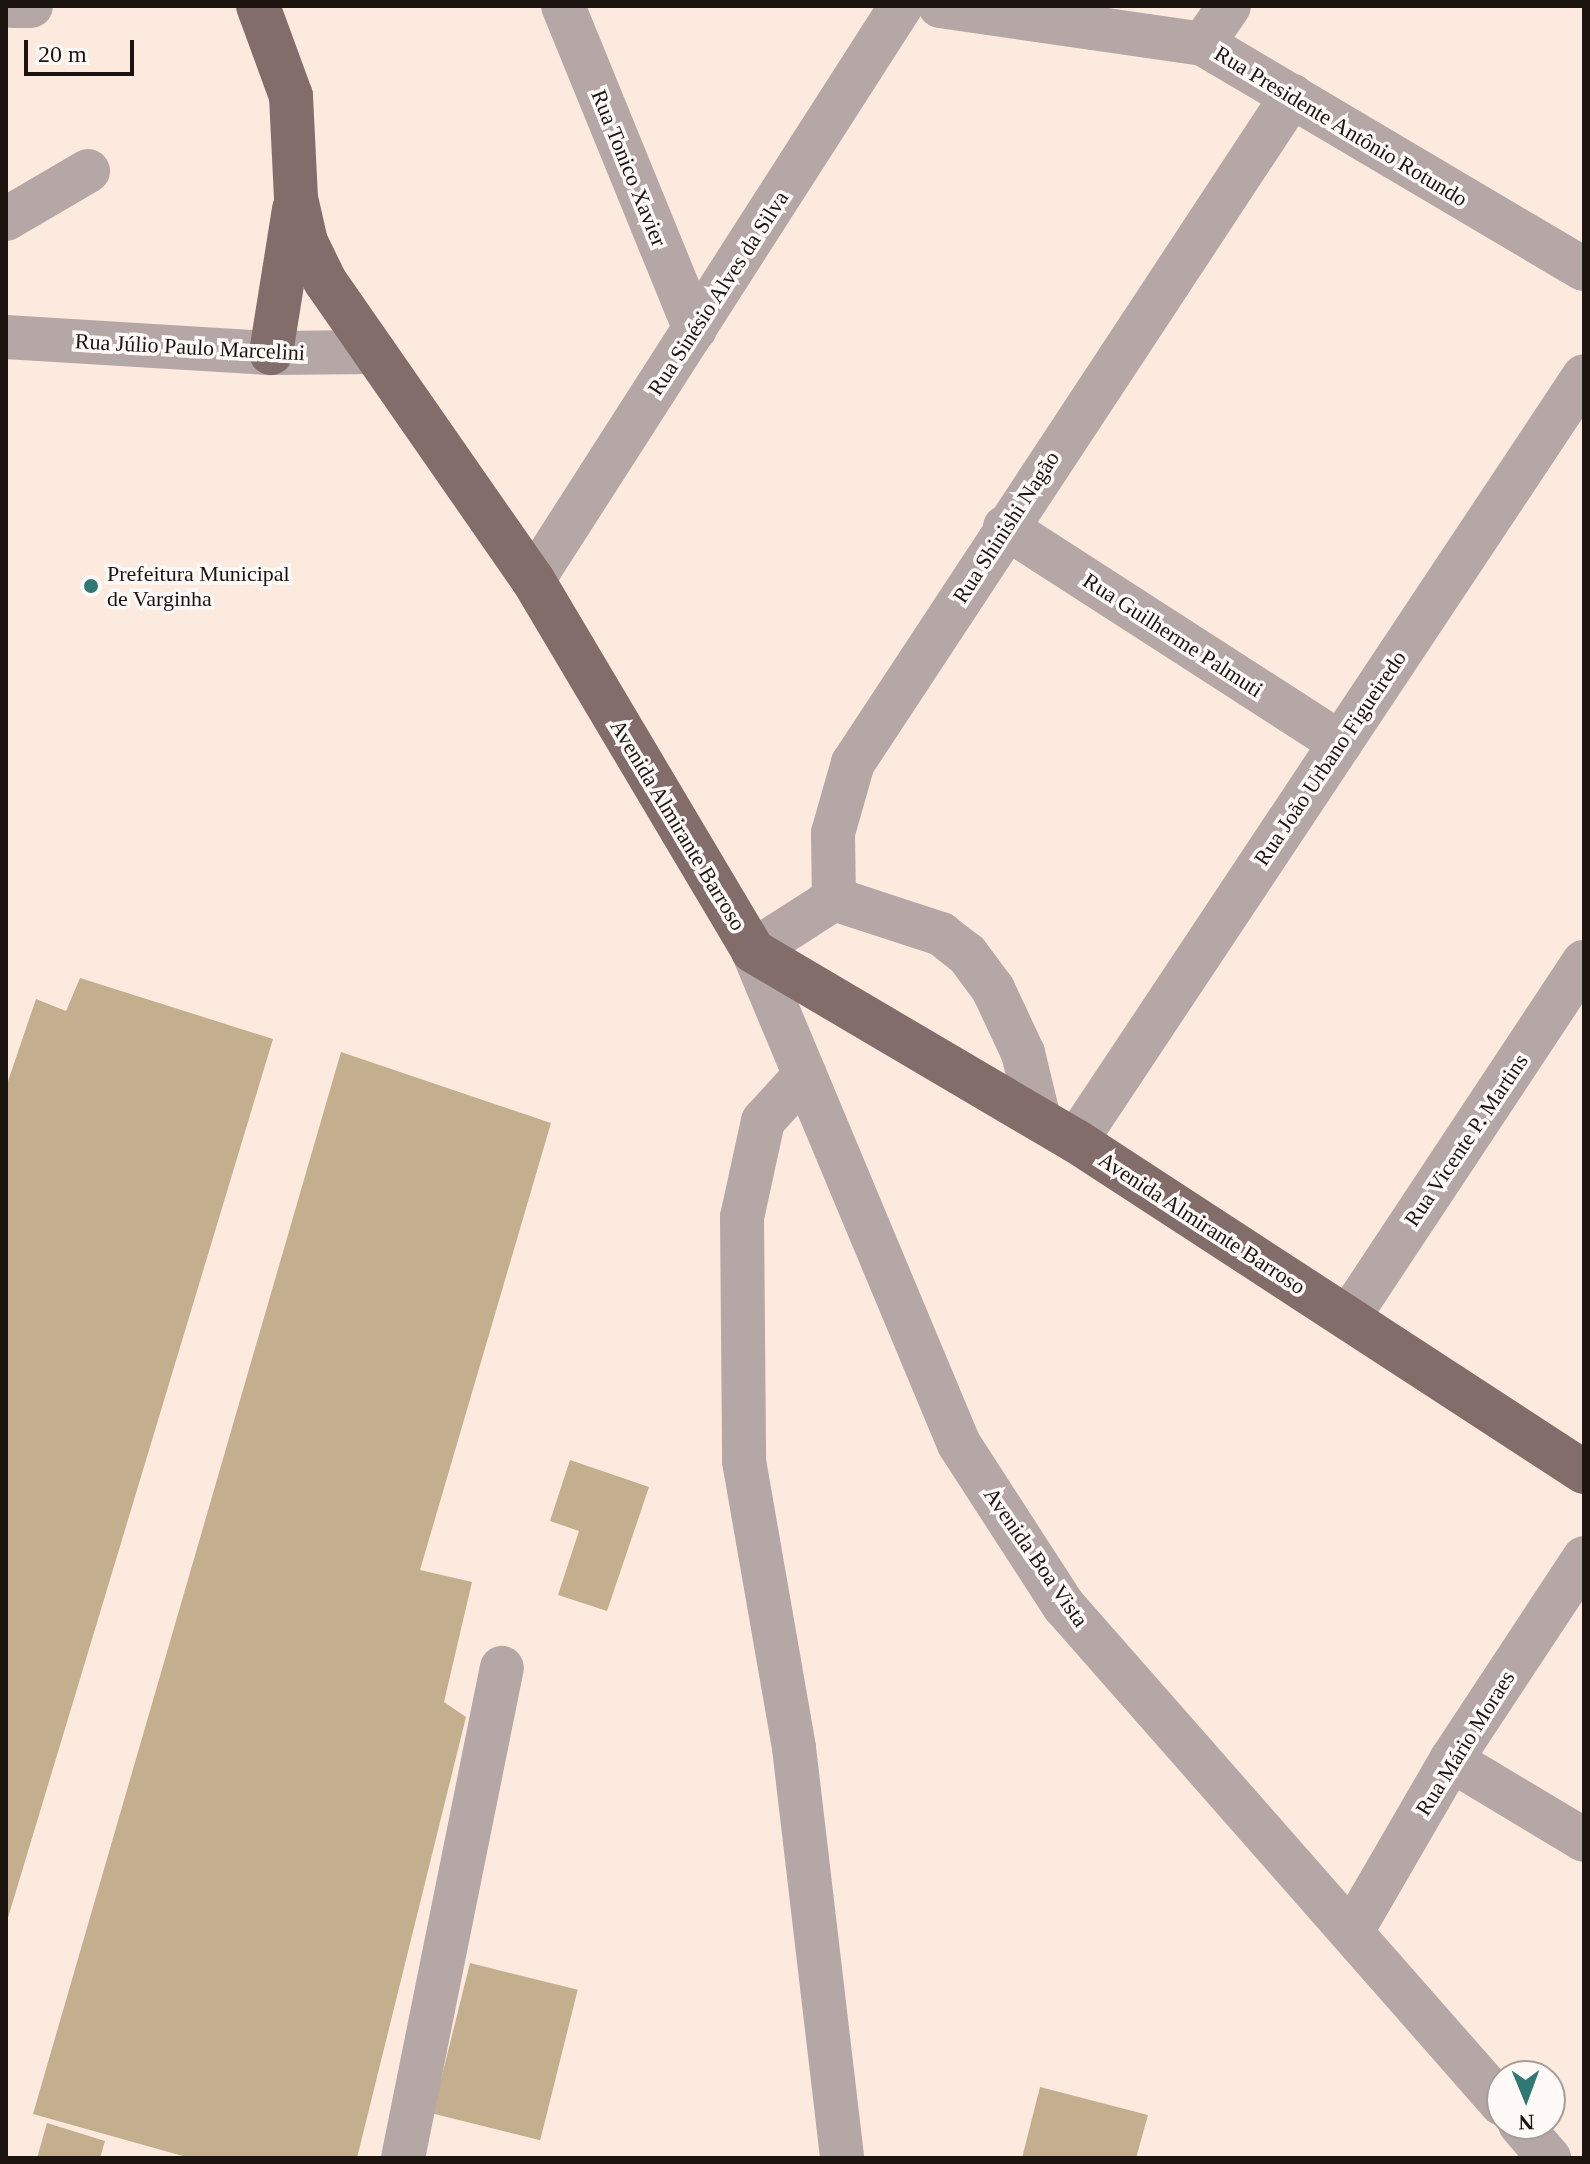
<!DOCTYPE html>
<html>
<head>
<meta charset="utf-8">
<style>
  body { margin:0 }
  #map { position:relative; width:1590px; height:2164px; overflow:hidden; background:#fdeade; font-family:Georgia,serif }
  div>[style] { position:absolute }
  [style*='--x'] { left:calc(var(--x)*1px); top:calc(var(--y)*1px); width:calc(var(--w)*1px); rotate:calc(var(--a)*1deg) }
  .building>* { inset:0; background:#c3ae8d; transform-origin:0 0 }
  .minor>* { height:44px; margin:-22px; padding:0 22px; transform-origin:22px; border-radius:22px; background:#b4a7a6 }
  .major>* { height:44px; margin:-22px; padding:0 22px; transform-origin:22px; border-radius:22px; background:#836d6b }
  .dots>* { width:22px; height:22px; translate:-50% -50%; box-sizing:border-box; border:4px solid #fffaf7; border-radius:50% }
  span { translate:-50% -50%; white-space:nowrap; text-align:center; line-height:1.15; -webkit-text-stroke:7px #fffaf7; paint-order:stroke }
  .street-label { font-size:22px; color:#1c140f }
  .poi-label { font-size:22px; color:#1c140f }
  .left { translate:0 -50%; text-align:left }
  .frame { position:absolute; inset:0; border:8px solid #1c140f; pointer-events:none }
  .north { position:absolute; left:1486px; top:2060px; width:80px; height:80px; box-sizing:border-box; background:#fffaf7; border:2px solid #a49e9a; border-radius:50%; rotate:179deg; font-size:22px; font-weight:700; line-height:32px; text-align:center; color:#1c140f }
  .north::after { content:''; display:block; margin:auto; width:28px; height:36px; background:#307874; clip-path:polygon(50% 0,100% 100%,50% 72%,0 100%) }
  .scale { position:absolute; left:24px; top:40px; width:110px; height:36px; box-sizing:border-box; border:4px solid #1c140f; border-top:0; padding-left:10px; font-size:24px; line-height:28px; white-space:nowrap; color:#1c140f; -webkit-text-stroke:6px #fffaf7; paint-order:stroke }
</style>
</head>
<body>
<div id="map">
  <div class="building">
    <div style="clip-path:polygon(80px 978px,273px 1039px,7px 1921px,6px 1087px,36px 999px,66px 1011px)"></div>
    <div style="clip-path:polygon(341px 1052px,551px 1123px,420px 1570px,472px 1582px,444px 1702px,466px 1717px,357px 2158px,190px 2158px,33px 2114px)"></div>
    <div style="clip-path:polygon(570px 1460px,649px 1487px,607px 1611px,558px 1595px,579px 1531px,550px 1521px)"></div>
    <div style="left:470px;top:1963px;width:111px;height:155px;rotate:14deg"></div>
    <div style="clip-path:polygon(1040px 2087px,1148px 2115px,1136px 2158px,1022px 2158px)"></div>
    <div style="clip-path:polygon(47px 2123px,105px 2141px,100px 2158px,37px 2158px)"></div>
  </div>
  <div class="minor">
    <div style="--x:11;--y:6;--w:20;--a:0"></div>
    <div style="--x:563;--y:6;--w:349;--a:67.8"></div>
    <div style="--x:940;--y:6;--w:266;--a:8.2"></div>
    <div style="--x:1203;--y:44;--w:442;--a:30.6"></div>
    <div style="--x:1203;--y:44;--w:46;--a:-55.6"></div>
    <div style="--x:6;--y:219;--w:95;--a:-30.3"></div>
    <div style="--x:6;--y:337;--w:265;--a:3.5"></div>
    <div style="--x:271;--y:353;--w:103;--a:-0.6"></div>
    <div style="--x:1005;--y:527;--w:399;--a:32.8"></div>
    <div style="--x:533;--y:580;--w:682;--a:-57.34"></div>
    <div style="--x:834;--y:899;--w:96;--a:147.3"></div>
    <div style="--x:753;--y:951;--w:534;--a:67.32"></div>
    <div style="--x:959;--y:1444;--w:193;--a:57.1"></div>
    <div style="--x:1064;--y:1606;--w:663;--a:48.67"></div>
    <div style="--x:834;--y:899;--w:66;--a:-90.9"></div>
    <div style="--x:833;--y:833;--w:73;--a:-74.1"></div>
    <div style="--x:853;--y:763;--w:799;--a:-56.65"></div>
    <div style="--x:834;--y:899;--w:113;--a:18.1"></div>
    <div style="--x:941;--y:934;--w:33;--a:38"></div>
    <div style="--x:967;--y:954;--w:44;--a:53.4"></div>
    <div style="--x:993;--y:989;--w:71;--a:64.9"></div>
    <div style="--x:1023;--y:1053;--w:68;--a:76.4"></div>
    <div style="--x:805;--y:1075;--w:62;--a:132.4"></div>
    <div style="--x:763;--y:1121;--w:98;--a:102.3"></div>
    <div style="--x:742;--y:1217;--w:244;--a:89.5"></div>
    <div style="--x:744;--y:1461;--w:291;--a:80.1"></div>
    <div style="--x:794;--y:1748;--w:413;--a:83.3"></div>
    <div style="--x:1076;--y:1141;--w:918;--a:-56.41"></div>
    <div style="--x:1348;--y:1318;--w:427;--a:-56.5"></div>
    <div style="--x:1451;--y:1760;--w:155;--a:31"></div>
    <div style="--x:1352;--y:1931;--w:198;--a:-59.9"></div>
    <div style="--x:1451;--y:1760;--w:242;--a:-56.6"></div>
    <div style="--x:1520;--y:2124;--w:45;--a:49.5"></div>
    <div style="--x:403;--y:2158;--w:500;--a:-78.6"></div>
  </div>
  <div class="major">
    <div style="--x:258;--y:6;--w:96;--a:69.9"></div>
    <div style="--x:291;--y:96;--w:102;--a:87.2"></div>
    <div style="--x:296;--y:198;--w:45;--a:77.2"></div>
    <div style="--x:306;--y:242;--w:43;--a:64"></div>
    <div style="--x:325;--y:281;--w:364;--a:55.2"></div>
    <div style="--x:533;--y:580;--w:431;--a:59.3"></div>
    <div style="--x:753;--y:951;--w:375;--a:30.5"></div>
    <div style="--x:1076;--y:1141;--w:606;--a:33.09"></div>
    <div style="--x:271;--y:353;--w:146;--a:-80.9"></div>
  </div>
  <div class="dots">
    <div style="left:91px;top:586px;background:#307874"></div>
  </div>
  <div class="street-label">
    <span style="left:1341px;top:126px;rotate:31deg">Rua Presidente Antônio Rotundo</span>
    <span style="left:629px;top:168px;rotate:68deg">Rua Tonico Xavier</span>
    <span style="left:718px;top:293px;rotate:-57deg">Rua Sinésio Alves da Silva</span>
    <span style="left:190px;top:347px;rotate:3deg">Rua Júlio Paulo Marcelini</span>
    <span style="left:1006px;top:527px;rotate:-57deg">Rua Shinishi Nagão</span>
    <span style="left:1173px;top:635px;rotate:33deg">Rua Guilherme Palmuti</span>
    <span style="left:1330px;top:758px;rotate:-56deg">Rua João Urbano Figueiredo</span>
    <span style="left:678px;top:825px;rotate:59deg">Avenida Almirante Barroso</span>
    <span style="left:1466px;top:1140px;rotate:-56deg">Rua Vicente P. Martins</span>
    <span style="left:1202px;top:1223px;rotate:33deg">Avenida Almirante Barroso</span>
    <span style="left:1036px;top:1557px;rotate:55deg">Avenida Boa Vista</span>
    <span style="left:1465px;top:1743px;rotate:-58deg">Rua Mário Moraes</span>
  </div>
  <div class="poi-label">
    <span class="left" style="left:107px;top:586px">Prefeitura Municipal<br>de Varginha</span>
  </div>
  <div class="frame"></div>
  <div class="north">N</div>
  <div class="scale">20 m</div>
</div>
</body>
</html>
